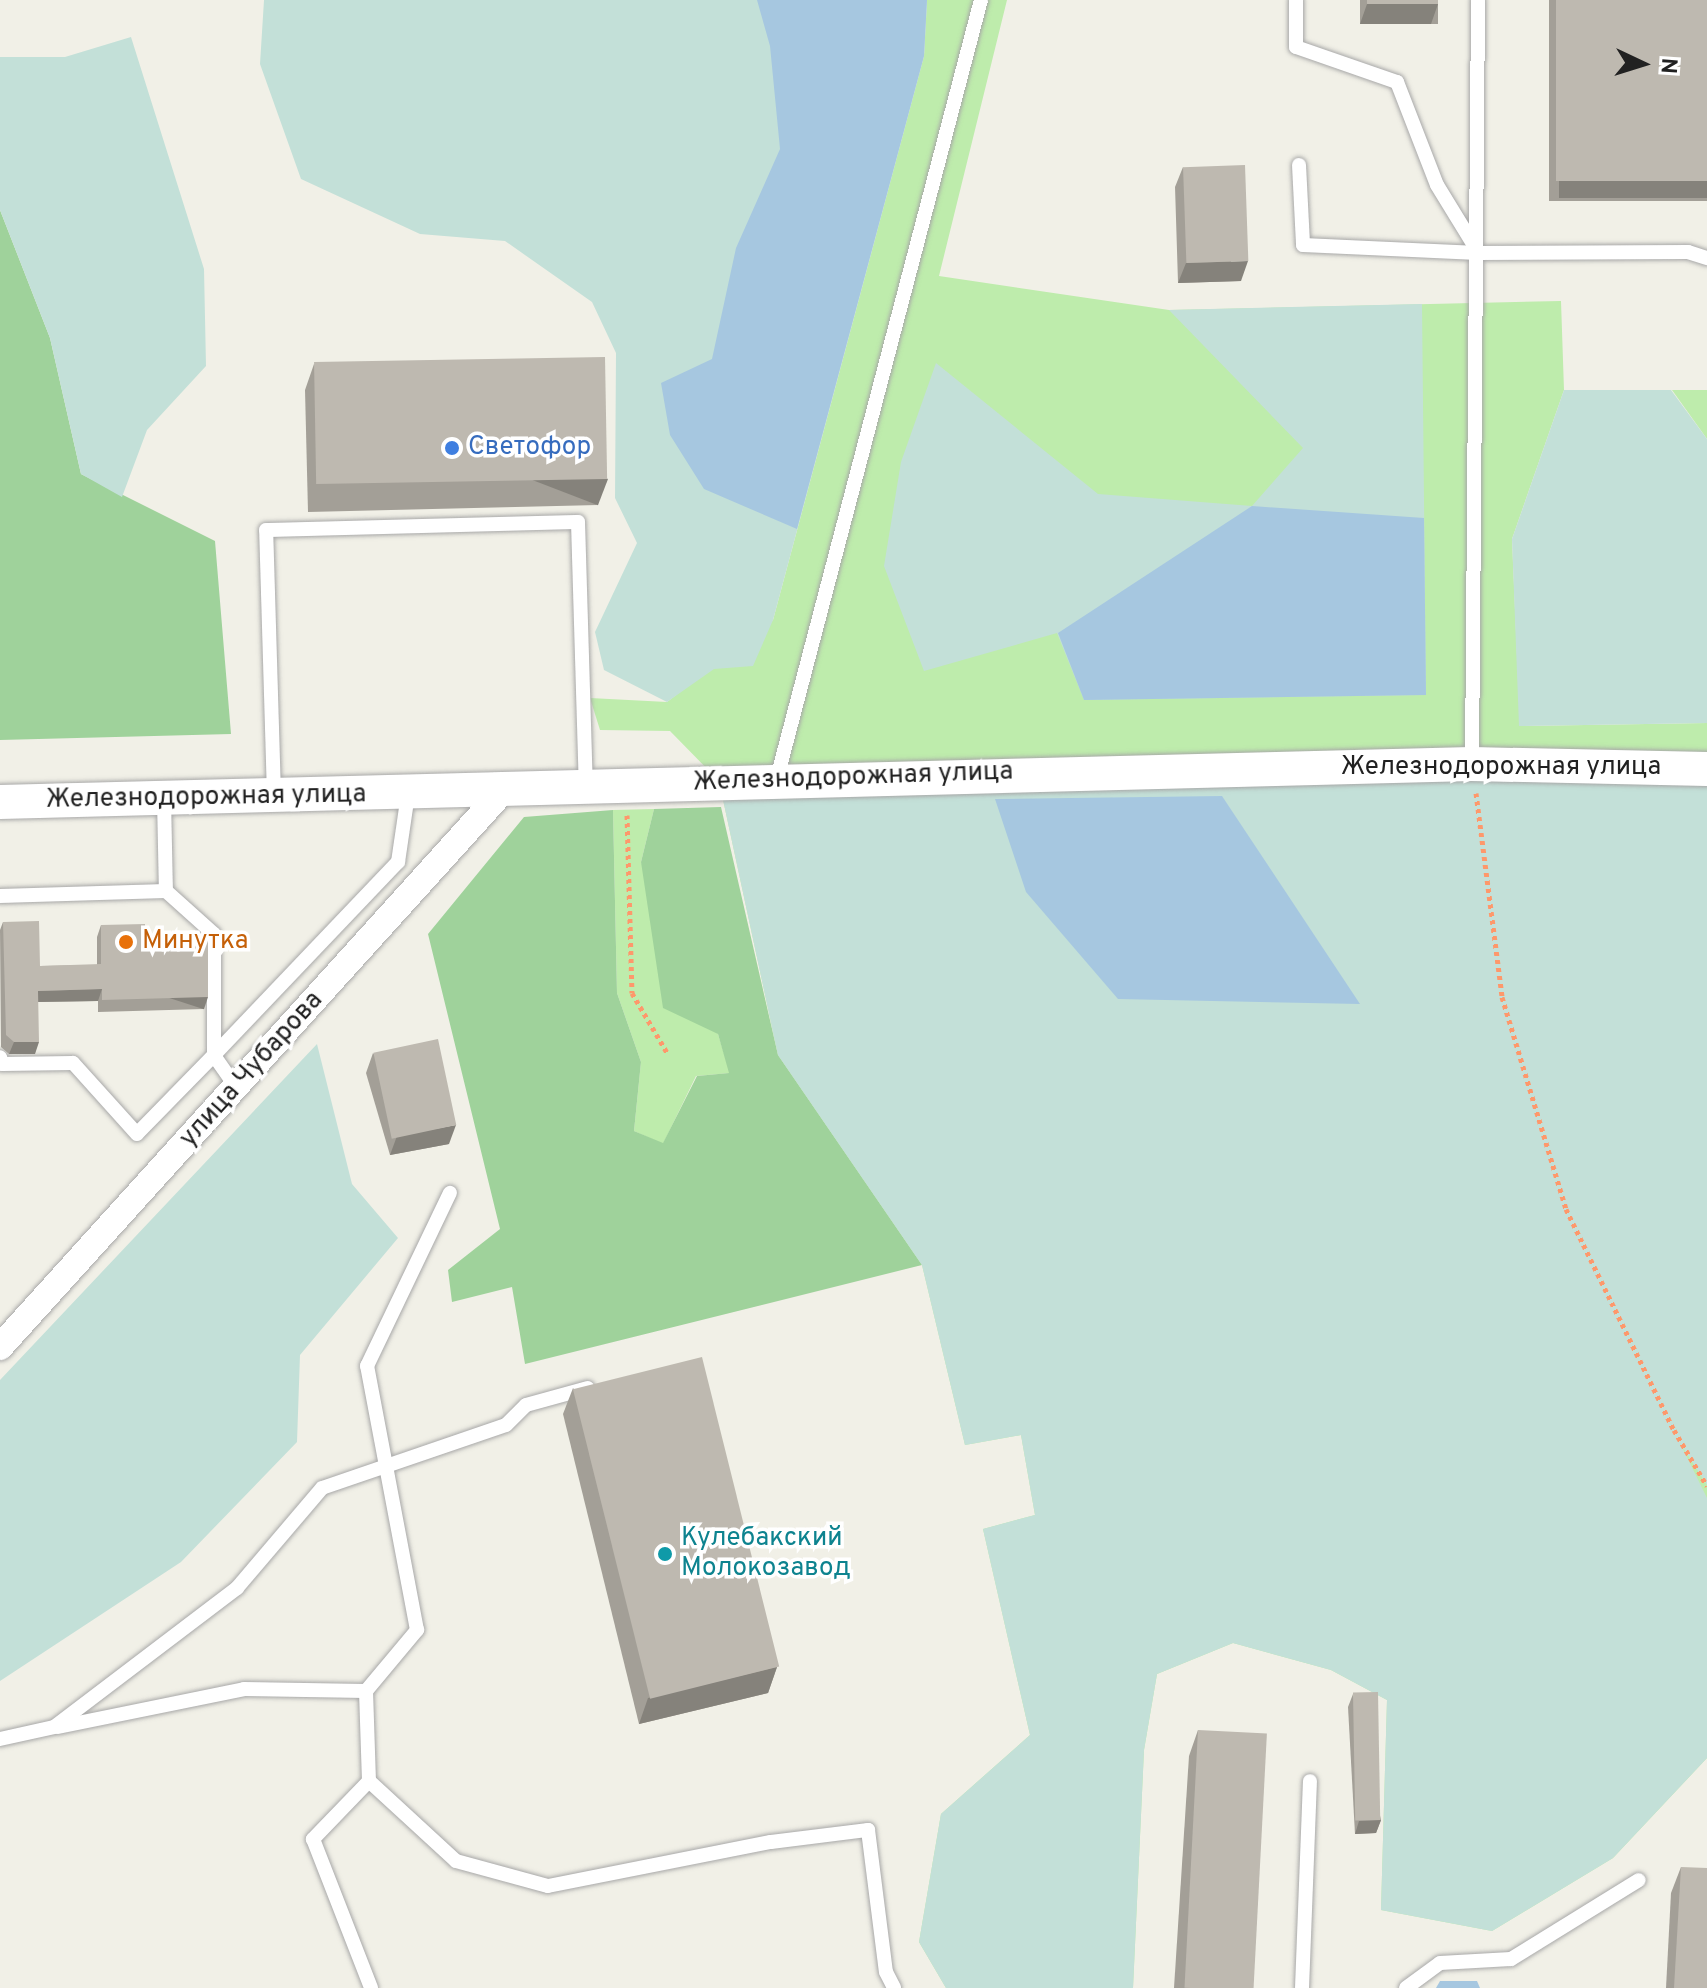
<!DOCTYPE html>
<html>
<head>
<meta charset="utf-8">
<style>
  body { margin:0 }
  #map { position:relative; width:1707px; height:1988px; overflow:hidden; background:#f1f0e7; font-family:Overpass,sans-serif }
  div>[style] { position:absolute }
  [style*='--x'] { left:calc(var(--x)*1px); top:calc(var(--y)*1px); width:calc(var(--w)*1px); rotate:calc(var(--a)*1deg) }
  .grass>* { inset:0; background:#beecac }
  .forest>* { inset:0; background:#9fd29b }
  .wetland>* { inset:0; background:#c3e0d8 }
  .water>* { inset:0; background:#a6c7e0 }
  .path>* { height:5px; margin-top:-2.5px; transform-origin:0; background:repeating-linear-gradient(90deg,#fe986b 0 4px,transparent 0 8px) }
  .roads { filter:drop-shadow(0 0 2px #a8a8a8) drop-shadow(0 0 2px #a8a8a8) }
  .service>* { height:14px; margin:-7px; padding:0 7px; transform-origin:7px; border-radius:7px; background:#fff }
  .minor>* { height:26px; margin:-13px; padding:0 13px; transform-origin:13px; border-radius:13px; background:#fff }
  .tertiary>* { height:34px; margin:-17px; padding:0 17px; transform-origin:17px; border-radius:17px; background:#fff }
  .wall>* { inset:0; background:#a39f97; transform-origin:0 0 }
  .shaded-wall>* { inset:0; background:#85827b; transform-origin:0 0 }
  .building>* { inset:0; background:#beb9b0; transform-origin:0 0 }
  .dots>* { width:22px; height:22px; translate:-50% -50%; box-sizing:border-box; border:4px solid #fff; border-radius:50% }
  span { translate:-50% -50%; white-space:nowrap; text-align:center; line-height:1.15; -webkit-text-stroke:7px #fff; paint-order:stroke }
  .shop-label { font-size:26px; color:#366cbe }
  .left { translate:0 -50%; text-align:left }
  .street-label { font-size:26px; color:#212121 }
  .food-label { font-size:26px; color:#c56008 }
  .culture-label { font-size:26px; color:#0d838f }
  .north { position:absolute; left:1603px; top:24px; width:80px; height:80px; -webkit-text-stroke:6px #fff; paint-order:stroke; rotate:94deg; font-size:22px; font-weight:700; line-height:32px; text-align:center; color:#212121 }
  .north::after { content:''; display:block; margin:auto; width:28px; height:36px; background:#212121; clip-path:polygon(50% 0,100% 100%,50% 72%,0 100%) }
</style>
</head>
<body>
<div id="map">
  <div class="grass">
    <div style="clip-path:polygon(927px 0,1007px 0,939px 276px,1169px 310px,1561px 301px,1564px 390px,1512px 539px,1520px 726px,1707px 723px,1707px 1758px,1613px 1858px,1492px 1931px,1381px 1910px,1387px 1700px,1331px 1670px,1233px 1643px,1157px 1674px,1144px 1750px,1133px 1988px,946px 1988px,919px 1942px,941px 1814px,1030px 1735px,983px 1529px,1035px 1515px,1021px 1435px,965px 1445px,922px 1265px,778px 1055px,719px 781px,670px 731px,600px 730px,590px 698px,667px 702px,773px 620px,924px 56px)"></div>
    <div style="clip-path:polygon(1672px 390px,1707px 390px,1707px 439px)"></div>
    <div style="clip-path:polygon(654px 809px,641px 862px,718px 1034px,730px 1073px,696px 1076px,663px 1144px,634px 1131px,641px 1062px,617px 993px,613px 810px)"></div>
  </div>
  <div class="forest">
    <div style="clip-path:polygon(0 210px,50px 338px,81px 474px,215px 541px,231px 734px,0 740px)"></div>
    <div style="clip-path:polygon(721px 807px,778px 1055px,922px 1265px,525px 1364px,512px 1287px,452px 1302px,448px 1270px,500px 1229px,428px 934px,524px 817px,613px 810px,617px 993px,641px 1062px,634px 1131px,663px 1143px,697px 1076px,729px 1073px,718px 1034px,663px 1008px,641px 862px,654px 809px)"></div>
  </div>
  <div class="wetland">
    <div style="clip-path:polygon(264px 0,927px 0,924px 56px,773px 620px,753px 666px,714px 669px,667px 702px,604px 670px,595px 632px,637px 543px,615px 498px,616px 353px,592px 302px,505px 241px,420px 234px,301px 179px,260px 64px)"></div>
    <div style="clip-path:polygon(131px 37px,204px 269px,206px 366px,147px 430px,122px 497px,81px 474px,50px 338px,0 210px,0 57px,65px 57px)"></div>
    <div style="clip-path:polygon(1422px 304px,1426px 695px,1084px 700px,1057px 633px,924px 671px,884px 566px,901px 462px,936px 363px,1098px 494px,1252px 506px,1303px 448px,1169px 310px)"></div>
    <div style="clip-path:polygon(1564px 390px,1671px 390px,1707px 439px,1707px 723px,1519px 726px,1512px 539px)"></div>
    <div style="clip-path:polygon(1707px 769px,1707px 1485px,1680px 1443px,1707px 1498px,1707px 1758px,1613px 1858px,1492px 1931px,1381px 1910px,1387px 1700px,1331px 1670px,1233px 1643px,1157px 1674px,1144px 1750px,1133px 1988px,946px 1988px,919px 1942px,941px 1814px,1030px 1735px,983px 1529px,1035px 1515px,1021px 1435px,965px 1445px,922px 1265px,778px 1055px,719px 781px)"></div>
    <div style="clip-path:polygon(317px 1044px,352px 1184px,398px 1238px,300px 1355px,297px 1442px,181px 1562px,0 1681px,0 1380px)"></div>
  </div>
  <div class="water">
    <div style="clip-path:polygon(757px 0,927px 0,924px 56px,797px 529px,704px 489px,670px 435px,661px 383px,712px 359px,736px 248px,780px 149px,770px 46px)"></div>
    <div style="clip-path:polygon(1252px 506px,1424px 518px,1426px 695px,1084px 700px,1058px 633px)"></div>
    <div style="clip-path:polygon(1222px 796px,1360px 1004px,1118px 999px,1026px 892px,995px 799px)"></div>
    <div style="clip-path:polygon(1440px 1981px,1477px 1981px,1480px 1988px,1436px 1988px)"></div>
  </div>
  <div class="path">
    <div style="--x:1476;--y:793;--w:206;--a:82.7"></div>
    <div style="--x:1502;--y:997;--w:221;--a:73.2"></div>
    <div style="--x:1566;--y:1209;--w:246;--a:64"></div>
    <div style="--x:1674;--y:1430;--w:65;--a:59.5"></div>
    <div style="--x:627;--y:815;--w:178;--a:88.4"></div>
    <div style="--x:632;--y:993;--w:71;--a:59.5"></div>
  </div>
  <div class="roads">
    <div class="service">
      <div style="--x:1296;--y:0;--w:47;--a:90"></div>
      <div style="--x:1296;--y:47;--w:107;--a:19.1"></div>
      <div style="--x:1397;--y:82;--w:110;--a:68.8"></div>
      <div style="--x:1437;--y:185;--w:79;--a:58.5"></div>
      <div style="--x:1299;--y:165;--w:80;--a:87.1"></div>
      <div style="--x:1303;--y:245;--w:175;--a:2.6"></div>
      <div style="--x:1478;--y:253;--w:210;--a:-0.3"></div>
      <div style="--x:1688;--y:252;--w:20;--a:18"></div>
      <div style="--x:1472;--y:764;--w:764;--a:-89.55"></div>
      <div style="--x:777;--y:778;--w:804;--a:-75.31"></div>
      <div style="--x:274;--y:795;--w:265;--a:-91.7"></div>
      <div style="--x:266;--y:530;--w:312;--a:-1.5"></div>
      <div style="--x:578;--y:522;--w:265;--a:88.3"></div>
      <div style="--x:164;--y:799;--w:92;--a:88.8"></div>
      <div style="--x:0;--y:896;--w:166;--a:-1.7"></div>
      <div style="--x:166;--y:891;--w:64;--a:41.9"></div>
      <div style="--x:214;--y:934;--w:121;--a:90"></div>
      <div style="--x:214;--y:1055;--w:110;--a:134.3"></div>
      <div style="--x:137;--y:1134;--w:96;--a:-132"></div>
      <div style="--x:73;--y:1063;--w:71;--a:179.2"></div>
      <div style="--x:2;--y:1064;--w:7;--a:-106"></div>
      <div style="--x:236;--y:1087;--w:39;--a:-125"></div>
      <div style="--x:214;--y:1055;--w:267;--a:-46.4"></div>
      <div style="--x:398;--y:862;--w:69;--a:-81.6"></div>
      <div style="--x:366;--y:1691;--w:80;--a:-50.1"></div>
      <div style="--x:417;--y:1630;--w:269;--a:-100.7"></div>
      <div style="--x:367;--y:1366;--w:192;--a:-64.4"></div>
      <div style="--x:58;--y:1727;--w:190;--a:-11.5"></div>
      <div style="--x:244;--y:1689;--w:122;--a:0.9"></div>
      <div style="--x:366;--y:1691;--w:90;--a:88.1"></div>
      <div style="--x:369;--y:1781;--w:81;--a:134"></div>
      <div style="--x:313;--y:1839;--w:160;--a:68.7"></div>
      <div style="--x:0;--y:1739;--w:55;--a:-12.5"></div>
      <div style="--x:54;--y:1727;--w:230;--a:-37.2"></div>
      <div style="--x:237;--y:1588;--w:131;--a:-49.6"></div>
      <div style="--x:322;--y:1488;--w:194;--a:-18.9"></div>
      <div style="--x:506;--y:1425;--w:28;--a:-45"></div>
      <div style="--x:526;--y:1405;--w:64;--a:-15.3"></div>
      <div style="--x:369;--y:1781;--w:118;--a:42.6"></div>
      <div style="--x:456;--y:1861;--w:95;--a:15.2"></div>
      <div style="--x:548;--y:1886;--w:227;--a:-11.2"></div>
      <div style="--x:771;--y:1842;--w:98;--a:-7.1"></div>
      <div style="--x:868;--y:1830;--w:143;--a:82.8"></div>
      <div style="--x:886;--y:1972;--w:18;--a:63"></div>
      <div style="--x:1302;--y:1988;--w:207;--a:-87.8"></div>
      <div style="--x:1406;--y:1988;--w:42;--a:-36.3"></div>
      <div style="--x:1440;--y:1963;--w:71;--a:-3.2"></div>
      <div style="--x:1511;--y:1959;--w:150;--a:-31.7"></div>
    </div>
    <div class="minor">
      <div style="--x:0;--y:1347;--w:748;--a:-47.87"></div>
    </div>
    <div class="tertiary">
      <div style="--x:0;--y:802;--w:1472;--a:-1.48"></div>
      <div style="--x:1472;--y:764;--w:235;--a:1.2"></div>
    </div>
  </div>
  <div class="wall">
    <div style="left:1360px;top:0;width:78px;height:24px"></div>
    <div style="left:1549px;top:0;width:158px;height:201px"></div>
    <div style="clip-path:polygon(1183px 167px,1241px 281px,1178px 283px,1175px 187px)"></div>
    <div style="clip-path:polygon(314px 364px,598px 505px,308px 512px,305px 390px)"></div>
    <div style="clip-path:polygon(3px 922px,40px 966px,97px 965px,97px 937px,101px 925px,145px 940px,204px 1009px,98px 1012px,98px 1001px,38px 1002px,35px 1054px,9px 1054px,1px 1047px,0 930px)"></div>
    <div style="clip-path:polygon(373px 1053px,449px 1144px,390px 1155px,366px 1073px)"></div>
    <div style="clip-path:polygon(573px 1388px,777px 1667px,768px 1693px,639px 1724px,563px 1414px)"></div>
    <div style="clip-path:polygon(1353px 1694px,1381px 1820px,1376px 1833px,1355px 1834px,1348px 1707px)"></div>
    <div style="clip-path:polygon(1198px 1730px,1251px 1988px,1174px 1988px,1189px 1756px)"></div>
    <div style="clip-path:polygon(1681px 1867px,1707px 1988px,1666px 1988px,1671px 1893px)"></div>
  </div>
  <div class="shaded-wall">
    <div style="clip-path:polygon(1367px 4px,1438px 4px,1431px 24px,1360px 24px)"></div>
    <div style="left:1707px;top:178px;width:20px;height:148px;rotate:90deg"></div>
    <div style="clip-path:polygon(1248px 261px,1241px 281px,1178px 283px,1186px 263px)"></div>
    <div style="left:608px;top:479px;width:28px;height:291px;rotate:111deg"></div>
    <div style="clip-path:polygon(102px 989px,98px 1001px,34px 1002px,38px 991px)"></div>
    <div style="left:208px;top:997px;width:13px;height:106px;rotate:108deg"></div>
    <div style="clip-path:polygon(14px 1042px,39px 1042px,35px 1054px,9px 1054px)"></div>
    <div style="clip-path:polygon(456px 1125px,449px 1144px,390px 1155px,397px 1136px)"></div>
    <div style="clip-path:polygon(777px 1667px,768px 1693px,639px 1724px,648px 1698px)"></div>
    <div style="clip-path:polygon(1381px 1820px,1376px 1833px,1355px 1834px,1359px 1821px)"></div>
  </div>
  <div class="building">
    <div style="left:1367px;top:0;width:71px;height:4px"></div>
    <div style="left:1556px;top:0;width:151px;height:181px"></div>
    <div style="left:1245px;top:165px;width:96px;height:62px;rotate:88deg"></div>
    <div style="left:605px;top:357px;width:122px;height:291px;rotate:89deg"></div>
    <div style="clip-path:polygon(39px 921px,40px 966px,101px 964px,101px 925px,145px 924px,145px 940px,208px 939px,208px 997px,102px 1000px,102px 989px,38px 991px,39px 1042px,14px 1042px,6px 1035px,3px 922px)"></div>
    <div style="left:438px;top:1039px;width:88px;height:66px;rotate:78deg"></div>
    <div style="left:702px;top:1357px;width:319px;height:133px;rotate:76deg"></div>
    <div style="left:1378px;top:1692px;width:128px;height:25px;rotate:89deg"></div>
    <div style="left:1198px;top:1730px;width:69px;height:258px;rotate:3deg"></div>
    <div style="clip-path:polygon(1681px 1867px,1707px 1868px,1707px 1988px,1674px 1988px)"></div>
  </div>
  <div class="dots">
    <div style="left:452px;top:448px;background:#3f7fe0"></div>
    <div style="left:126px;top:942px;background:#e8710a"></div>
    <div style="left:665px;top:1554px;background:#0f9aa8"></div>
  </div>
  <div class="shop-label">
    <span class="left" style="left:468px;top:448px">Светофор</span>
  </div>
  <div class="street-label">
    <span style="left:1501px;top:768px">Железнодорожная улица</span>
    <span style="left:853px;top:778px;rotate:-2deg">Железнодорожная улица</span>
    <span style="left:206px;top:798px;rotate:-1deg">Железнодорожная улица</span>
    <span style="left:252px;top:1070px;rotate:-48deg">улица Чубарова</span>
  </div>
  <div class="food-label">
    <span class="left" style="left:142px;top:942px">Минутка</span>
  </div>
  <div class="culture-label">
    <span class="left" style="left:681px;top:1554px">Кулебакский<br>Молокозавод</span>
  </div>
  <div class="north">N</div>
</div>
</body>
</html>
